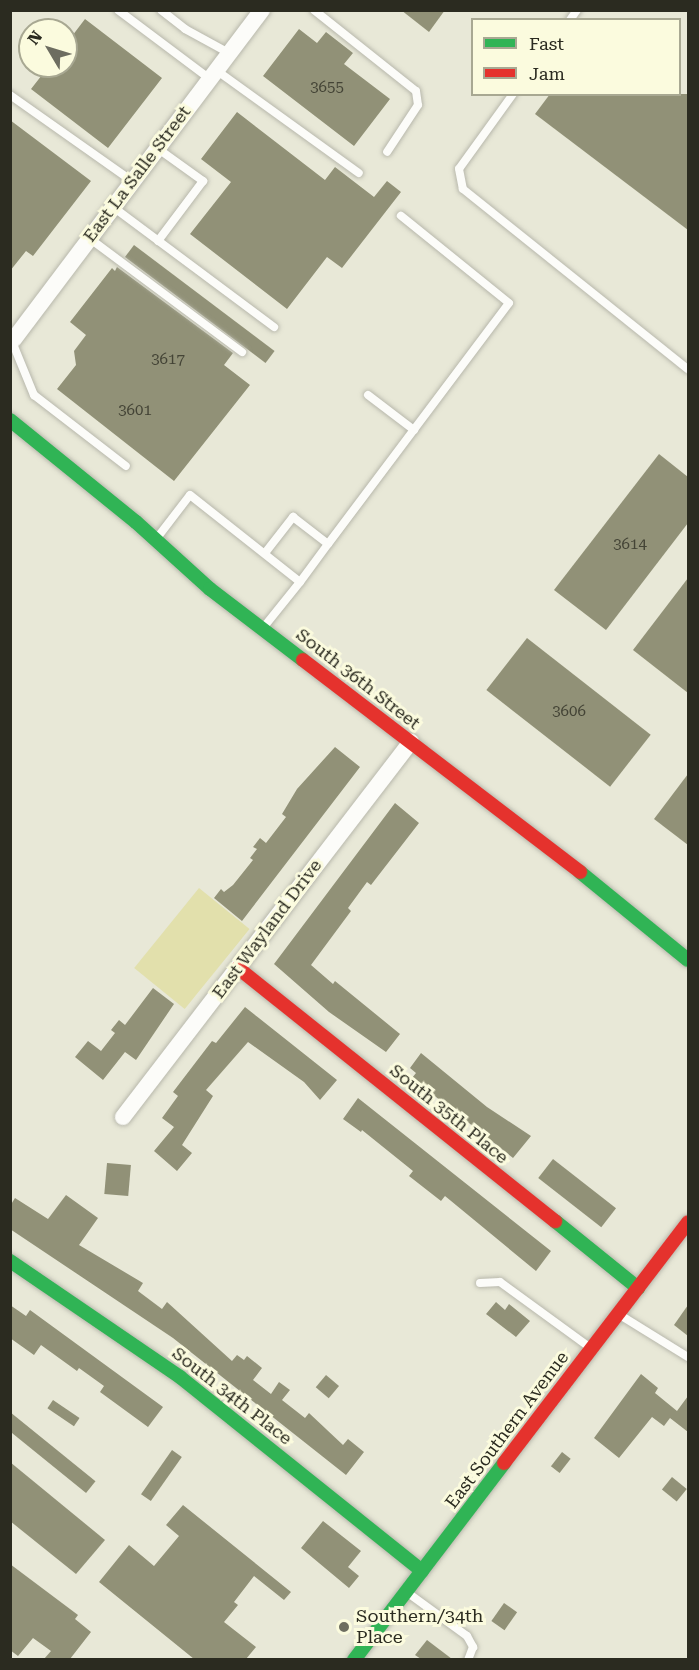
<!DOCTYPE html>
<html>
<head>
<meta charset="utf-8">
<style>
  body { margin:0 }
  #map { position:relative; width:699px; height:1670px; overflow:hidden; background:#e8e8d7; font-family:"Roboto Serif",serif }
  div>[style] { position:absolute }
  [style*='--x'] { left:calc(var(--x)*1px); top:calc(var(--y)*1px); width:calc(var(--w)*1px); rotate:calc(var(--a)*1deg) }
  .green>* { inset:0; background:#e2e0ac; transform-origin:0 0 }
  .building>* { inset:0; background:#919177; transform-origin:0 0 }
  .roads { filter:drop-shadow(0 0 2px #b8b8ac) drop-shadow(0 0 2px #b8b8ac) }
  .lane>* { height:8px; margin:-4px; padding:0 4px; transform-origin:4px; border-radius:4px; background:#fcfcf9 }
  .street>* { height:16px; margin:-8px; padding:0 8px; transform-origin:8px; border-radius:8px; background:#fcfcf9 }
  .fast>* { height:14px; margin:-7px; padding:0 7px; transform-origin:7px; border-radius:7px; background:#30b455 }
  .jam>* { height:14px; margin:-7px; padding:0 7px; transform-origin:7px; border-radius:7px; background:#e5322d }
  .dots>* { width:16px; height:16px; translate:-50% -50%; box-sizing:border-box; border:3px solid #fbfbde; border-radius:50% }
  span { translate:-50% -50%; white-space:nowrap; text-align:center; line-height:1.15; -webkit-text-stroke:6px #fbfbde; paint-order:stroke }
  .number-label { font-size:15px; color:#444436 }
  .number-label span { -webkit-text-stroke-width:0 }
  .street-label { font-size:18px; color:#2b2b20 }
  .poi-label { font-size:18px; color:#2b2b20 }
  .left { translate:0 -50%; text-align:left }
  .frame { position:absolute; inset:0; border:12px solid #2b2b20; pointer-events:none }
  .legend { position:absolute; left:471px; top:18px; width:210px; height:78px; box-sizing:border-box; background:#fbfbde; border:2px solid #a8a892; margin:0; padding:8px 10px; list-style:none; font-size:18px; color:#2b2b20 }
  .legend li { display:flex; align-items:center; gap:12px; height:30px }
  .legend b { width:30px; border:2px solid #a8a892 }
  .north { position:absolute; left:18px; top:18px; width:60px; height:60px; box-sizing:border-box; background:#fbfbde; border:2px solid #a8a892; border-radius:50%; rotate:308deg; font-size:16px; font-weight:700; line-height:24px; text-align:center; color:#2b2b20 }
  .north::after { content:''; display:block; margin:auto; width:21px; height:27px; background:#6d6d60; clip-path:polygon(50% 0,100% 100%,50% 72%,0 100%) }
</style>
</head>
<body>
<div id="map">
  <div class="green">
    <div style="left:199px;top:888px;width:65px;height:103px;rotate:39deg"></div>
  </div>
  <div class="building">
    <div style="clip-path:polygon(401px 10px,445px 10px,429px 32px)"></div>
    <div style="clip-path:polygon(85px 19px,162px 78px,108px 148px,31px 89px,49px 66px,66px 66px,66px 44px)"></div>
    <div style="clip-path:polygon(299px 29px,317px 43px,326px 32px,353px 53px,344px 64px,390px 99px,354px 146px,263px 76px)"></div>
    <div style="clip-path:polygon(550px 94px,688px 94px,688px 230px,535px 114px)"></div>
    <div style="clip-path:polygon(237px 112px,325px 180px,335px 167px,374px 197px,387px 181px,401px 192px,342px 268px,327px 257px,287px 309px,190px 234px,231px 182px,201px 159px)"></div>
    <div style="clip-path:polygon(10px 120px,91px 181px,33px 256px,26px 251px,10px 271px)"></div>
    <div style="left:134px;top:245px;width:176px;height:15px;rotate:37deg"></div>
    <div style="clip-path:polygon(117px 267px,233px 353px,224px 365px,250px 385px,174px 481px,57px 389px,76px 365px,74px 351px,86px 335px,70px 322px,112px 268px,115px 271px)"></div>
    <div style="clip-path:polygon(659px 454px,688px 477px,688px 523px,606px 630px,554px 590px)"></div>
    <div style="clip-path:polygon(688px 578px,688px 693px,633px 650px)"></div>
    <div style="left:527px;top:638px;width:157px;height:66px;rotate:38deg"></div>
    <div style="clip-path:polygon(335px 747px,360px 767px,242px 921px,214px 898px,221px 889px,224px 892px,233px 885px,253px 860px,250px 858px,257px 849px,253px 847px,260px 838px,266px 843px,286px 817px,282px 814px,297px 789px)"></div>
    <div style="clip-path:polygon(688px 774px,688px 845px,654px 819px)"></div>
    <div style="clip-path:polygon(395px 803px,419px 823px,371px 885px,367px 882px,348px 908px,351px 911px,311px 965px,333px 984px,335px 981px,400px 1034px,386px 1052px,329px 1012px,274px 964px)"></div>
    <div style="clip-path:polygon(153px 988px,174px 1004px,136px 1060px,125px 1052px,103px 1080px,75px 1057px,88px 1041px,101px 1051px,115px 1033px,111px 1030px,119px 1020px,125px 1025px)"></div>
    <div style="clip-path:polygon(245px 1007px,337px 1080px,320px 1100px,304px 1082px,248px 1042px,206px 1090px,213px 1096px,182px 1145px,192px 1153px,177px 1171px,154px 1151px,174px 1127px,162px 1118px,178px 1096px,173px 1092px,212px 1041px,216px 1043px)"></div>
    <div style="clip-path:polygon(421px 1053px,487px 1107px,531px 1136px,513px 1158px,412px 1078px,416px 1073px,410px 1068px)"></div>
    <div style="clip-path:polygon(358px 1098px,551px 1251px,536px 1271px,445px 1196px,441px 1201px,409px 1176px,413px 1171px,362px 1130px,361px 1132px,343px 1119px)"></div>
    <div style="left:553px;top:1159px;width:80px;height:24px;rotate:38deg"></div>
    <div style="left:107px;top:1163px;width:24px;height:31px;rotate:5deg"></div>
    <div style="clip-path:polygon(66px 1195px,98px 1218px,79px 1245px,143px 1283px,138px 1291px,162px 1309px,167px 1302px,232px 1361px,237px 1355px,244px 1360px,247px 1356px,262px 1368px,253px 1380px,271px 1394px,279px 1382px,290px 1390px,282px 1400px,305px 1418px,309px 1413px,343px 1445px,348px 1439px,364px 1452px,346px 1475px,173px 1338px,10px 1229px,10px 1206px,15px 1198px,48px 1219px)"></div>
    <div style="clip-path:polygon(496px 1302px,505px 1310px,509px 1304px,530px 1321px,516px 1337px,486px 1314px)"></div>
    <div style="clip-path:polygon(10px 1305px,26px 1316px,30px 1310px,163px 1407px,148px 1427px,100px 1392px,104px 1386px,79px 1368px,77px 1371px,41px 1345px,34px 1355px,10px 1338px)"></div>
    <div style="clip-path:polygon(688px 1305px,688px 1336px,674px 1325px)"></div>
    <div style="clip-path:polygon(641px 1374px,658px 1388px,655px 1393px,677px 1411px,688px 1396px,688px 1432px,670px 1418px,664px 1426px,652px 1417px,619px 1458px,594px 1438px)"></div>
    <div style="left:326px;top:1375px;width:17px;height:16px;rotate:40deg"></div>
    <div style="left:53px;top:1400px;width:32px;height:10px;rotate:34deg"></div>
    <div style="left:10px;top:1412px;width:110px;height:15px;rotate:39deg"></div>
    <div style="left:172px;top:1450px;width:12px;height:54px;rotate:35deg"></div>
    <div style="left:562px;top:1452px;width:11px;height:18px;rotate:38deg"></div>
    <div style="clip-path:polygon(10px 1462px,105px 1540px,76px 1574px,10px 1521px)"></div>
    <div style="left:672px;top:1477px;width:19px;height:16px;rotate:39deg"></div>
    <div style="clip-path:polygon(183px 1505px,291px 1592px,284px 1600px,254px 1576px,234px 1602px,238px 1605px,224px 1622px,256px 1647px,246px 1659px,194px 1659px,99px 1582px,129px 1545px,154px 1566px,179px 1536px,166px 1525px)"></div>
    <div style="clip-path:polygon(323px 1521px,361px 1551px,348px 1567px,359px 1576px,349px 1588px,301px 1548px)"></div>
    <div style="clip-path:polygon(10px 1564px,78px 1615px,75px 1619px,91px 1632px,70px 1659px,44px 1659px,51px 1651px,33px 1638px,18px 1656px,10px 1650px)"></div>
    <div style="left:504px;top:1603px;width:16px;height:22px;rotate:35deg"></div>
    <div style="clip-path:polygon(427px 1640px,452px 1659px,421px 1659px,415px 1655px)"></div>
  </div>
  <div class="roads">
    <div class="lane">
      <div style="--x:118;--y:10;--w:115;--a:36.9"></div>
      <div style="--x:161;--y:10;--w:31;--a:38"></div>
      <div style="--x:185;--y:29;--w:50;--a:28.6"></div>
      <div style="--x:314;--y:10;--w:130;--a:38.5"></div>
      <div style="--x:416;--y:91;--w:14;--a:82"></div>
      <div style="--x:418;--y:105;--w:56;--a:123.4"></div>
      <div style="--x:570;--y:20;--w:12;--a:-55"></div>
      <div style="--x:216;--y:70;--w:176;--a:35.8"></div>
      <div style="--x:513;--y:94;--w:92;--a:125.8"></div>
      <div style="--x:459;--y:169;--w:20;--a:79"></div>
      <div style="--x:463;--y:189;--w:288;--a:38.7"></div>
      <div style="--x:10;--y:95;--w:149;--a:35.2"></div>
      <div style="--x:157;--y:148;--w:57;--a:35.7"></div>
      <div style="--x:203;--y:181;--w:75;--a:126.9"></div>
      <div style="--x:113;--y:207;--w:201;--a:36.7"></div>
      <div style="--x:89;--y:238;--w:191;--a:36.7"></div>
      <div style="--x:11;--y:339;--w:61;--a:67.7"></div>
      <div style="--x:34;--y:395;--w:116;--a:37.7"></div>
      <div style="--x:368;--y:395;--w:58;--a:37.3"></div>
      <div style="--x:157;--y:538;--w:54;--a:-52.5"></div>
      <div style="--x:190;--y:495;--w:140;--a:38.3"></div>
      <div style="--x:300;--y:582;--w:59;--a:128.8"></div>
      <div style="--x:328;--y:544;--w:301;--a:-53.1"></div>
      <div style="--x:509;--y:303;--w:139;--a:-141.1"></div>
      <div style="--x:265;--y:553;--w:46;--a:-52.1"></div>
      <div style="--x:293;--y:517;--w:44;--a:37.6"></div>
      <div style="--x:328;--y:544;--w:47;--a:126.4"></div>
      <div style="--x:480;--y:1283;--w:20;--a:-3"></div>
      <div style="--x:500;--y:1282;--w:110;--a:36.1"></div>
      <div style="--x:620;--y:1315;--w:80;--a:31.7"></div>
      <div style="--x:408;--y:1593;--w:73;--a:36.1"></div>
      <div style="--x:467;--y:1636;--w:13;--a:61"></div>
      <div style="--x:473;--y:1647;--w:14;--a:111"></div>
    </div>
    <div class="street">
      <div style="--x:14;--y:339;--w:412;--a:-53"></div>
      <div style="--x:123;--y:1117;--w:473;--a:-52.5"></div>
    </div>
    <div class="fast">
      <div style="--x:10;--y:420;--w:162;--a:39"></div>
      <div style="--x:136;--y:522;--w:100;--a:42.2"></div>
      <div style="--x:210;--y:589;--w:117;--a:37.4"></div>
      <div style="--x:580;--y:872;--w:139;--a:39.2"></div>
      <div style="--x:555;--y:1221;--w:107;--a:38.9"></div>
      <div style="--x:10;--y:1261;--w:206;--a:34.3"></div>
      <div style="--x:180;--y:1377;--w:310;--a:38.7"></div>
      <div style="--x:354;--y:1660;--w:248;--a:-52.7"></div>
    </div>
    <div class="jam">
      <div style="--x:303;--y:660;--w:349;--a:37.4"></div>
      <div style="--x:238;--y:968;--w:406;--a:38.6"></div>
      <div style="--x:504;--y:1463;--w:303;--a:-52.6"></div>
    </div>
  </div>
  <div class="dots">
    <div style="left:344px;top:1627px;background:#6d6d60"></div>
  </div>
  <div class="number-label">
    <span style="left:327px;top:88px">3655</span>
    <span style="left:168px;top:360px">3617</span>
    <span style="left:135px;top:411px">3601</span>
    <span style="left:630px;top:545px">3614</span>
    <span style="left:569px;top:712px">3606</span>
  </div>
  <div class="street-label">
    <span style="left:137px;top:174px;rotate:-53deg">East La Salle Street</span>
    <span style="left:358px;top:679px;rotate:38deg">South 36th Street</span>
    <span style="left:267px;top:929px;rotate:-53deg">East Wayland Drive</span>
    <span style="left:449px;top:1114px;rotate:39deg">South 35th Place</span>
    <span style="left:232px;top:1396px;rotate:38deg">South 34th Place</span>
    <span style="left:507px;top:1430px;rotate:-53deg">East Southern Avenue</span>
  </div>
  <div class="poi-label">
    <span class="left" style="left:356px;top:1627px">Southern/34th<br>Place</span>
  </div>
  <div class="frame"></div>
  <ul class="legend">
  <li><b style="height:8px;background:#30b455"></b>Fast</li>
  <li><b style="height:8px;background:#e5322d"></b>Jam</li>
  </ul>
  <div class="north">N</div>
</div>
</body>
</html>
